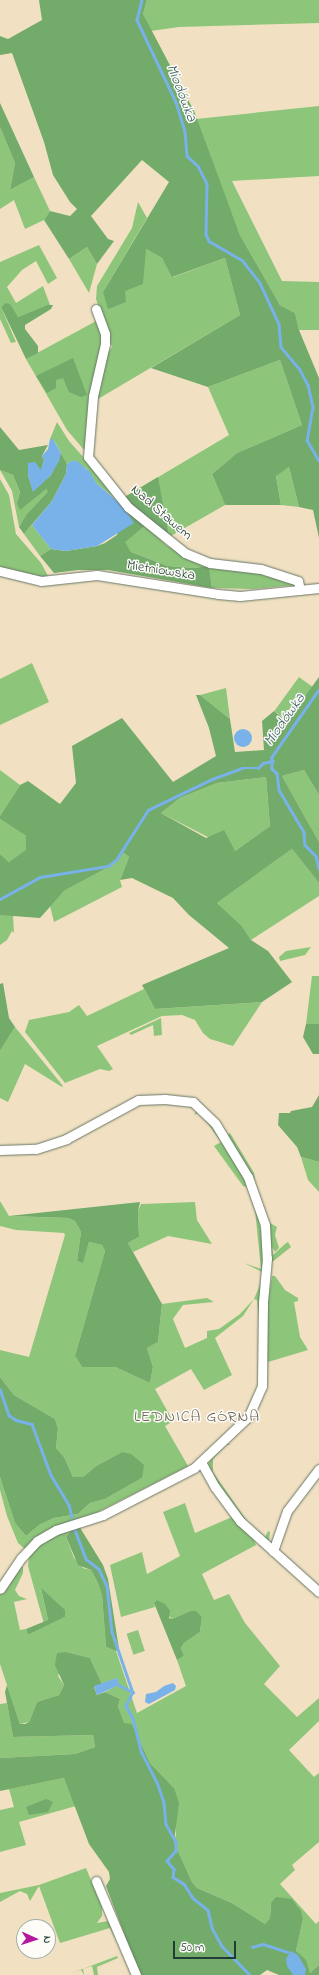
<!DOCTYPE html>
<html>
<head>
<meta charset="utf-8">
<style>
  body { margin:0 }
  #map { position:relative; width:319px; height:1975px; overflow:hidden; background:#f1e1c2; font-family:"Indie Flower",sans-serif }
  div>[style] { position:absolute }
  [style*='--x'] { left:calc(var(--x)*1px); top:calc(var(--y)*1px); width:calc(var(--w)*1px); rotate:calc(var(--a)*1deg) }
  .green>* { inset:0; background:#8dc67a; transform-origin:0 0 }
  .forest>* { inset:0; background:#72ab6a }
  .water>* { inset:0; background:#78b2e9 }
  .round { border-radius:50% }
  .stream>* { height:2.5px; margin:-1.25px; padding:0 1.25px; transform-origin:1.25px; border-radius:1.25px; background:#78b2e9 }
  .roads { filter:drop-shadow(0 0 1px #687666) drop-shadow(0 0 1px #687666) }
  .minor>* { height:9px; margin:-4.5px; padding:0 4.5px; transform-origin:4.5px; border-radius:4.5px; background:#fff }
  span { translate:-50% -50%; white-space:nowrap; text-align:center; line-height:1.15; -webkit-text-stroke:3px #fdfcf7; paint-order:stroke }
  .street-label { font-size:14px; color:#1f3d34 }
  .water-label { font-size:15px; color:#3a606a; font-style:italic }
  .quarter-label { font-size:16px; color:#6a645a; letter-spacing:1px }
  .north { position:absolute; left:16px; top:1919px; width:40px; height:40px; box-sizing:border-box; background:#fdfcf7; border:1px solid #a4b0a9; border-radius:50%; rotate:93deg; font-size:11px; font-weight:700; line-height:16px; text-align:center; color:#1f3d34 }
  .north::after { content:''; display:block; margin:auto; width:14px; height:18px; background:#b5179e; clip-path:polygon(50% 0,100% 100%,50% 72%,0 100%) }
  .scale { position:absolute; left:173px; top:1941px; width:63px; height:18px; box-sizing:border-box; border:2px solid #1f3d34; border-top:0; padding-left:5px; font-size:12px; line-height:14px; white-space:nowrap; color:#1f3d34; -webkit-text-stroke:3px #fdfcf7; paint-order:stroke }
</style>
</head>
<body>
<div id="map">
  <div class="green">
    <div style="clip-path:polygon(147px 0,319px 0,319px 23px,179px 27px,151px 31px,143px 14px)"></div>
    <div style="clip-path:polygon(319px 106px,319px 176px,232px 181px,282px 281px,319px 282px,319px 330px,299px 330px,295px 313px,280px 305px,240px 235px,196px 119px)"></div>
    <div style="clip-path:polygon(0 127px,15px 163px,10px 190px,34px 177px,50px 211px,44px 220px,25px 229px,14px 200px,0 209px)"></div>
    <div style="clip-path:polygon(138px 202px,147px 218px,103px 292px,125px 291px,146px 249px,162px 258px,173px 277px,225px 258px,240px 315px,98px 399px,106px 356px,112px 347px,96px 299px,97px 286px,132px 228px)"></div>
    <div style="clip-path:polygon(39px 245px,57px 278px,48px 284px,36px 261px,22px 270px,7px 287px,16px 303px,43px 286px,50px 305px,18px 317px,5px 303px,1px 307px,16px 342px,11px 343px,0 319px,0 262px)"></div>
    <div style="clip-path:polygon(87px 247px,97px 264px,89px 293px,69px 259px)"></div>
    <div style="clip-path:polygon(98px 320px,102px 334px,85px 451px,67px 430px,26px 359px)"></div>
    <div style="clip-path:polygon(280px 360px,302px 425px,237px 453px,212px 474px,225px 505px,169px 537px,123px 498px,229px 435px,208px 387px)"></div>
    <div style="clip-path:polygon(57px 422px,69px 441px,133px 513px,96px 483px,86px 468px,71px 461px,67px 464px,55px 442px,50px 439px)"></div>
    <div style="clip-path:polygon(289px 467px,299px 507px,281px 505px,276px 475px)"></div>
    <div style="clip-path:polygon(0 470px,13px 475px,20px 492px,17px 503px,46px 489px,49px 492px,26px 515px,19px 527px,12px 491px)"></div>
    <div style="clip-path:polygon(0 479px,9px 495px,16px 534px,41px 563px,48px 576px,39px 578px,0 568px)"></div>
    <div style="clip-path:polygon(32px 525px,51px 549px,40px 556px,24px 534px)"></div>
    <div style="clip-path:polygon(146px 525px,166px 545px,191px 560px,247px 570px,295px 582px,294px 585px,253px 589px,212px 588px,209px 566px,194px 568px,168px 566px,131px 552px,124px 542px)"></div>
    <div style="clip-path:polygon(32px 663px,49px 702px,0 725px,0 679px)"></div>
    <div style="left:299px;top:677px;width:17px;height:42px;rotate:36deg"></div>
    <div style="clip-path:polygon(226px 688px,230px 719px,200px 695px)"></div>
    <div style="clip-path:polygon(0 770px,20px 785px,0 816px)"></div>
    <div style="clip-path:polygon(304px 770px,319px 795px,319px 842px,282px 776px)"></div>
    <div style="clip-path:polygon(266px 777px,270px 826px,235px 851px,161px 813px,180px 798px,217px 783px)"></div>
    <div style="clip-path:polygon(0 819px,26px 836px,26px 851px,9px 862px,0 854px)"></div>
    <div style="clip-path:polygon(292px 849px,319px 883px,319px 896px,251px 940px,242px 926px,217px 903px)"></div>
    <div style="clip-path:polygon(124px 853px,129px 857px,120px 880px,122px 887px,54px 922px,50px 906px,64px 891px,114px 864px)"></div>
    <div style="clip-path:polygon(0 915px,13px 915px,14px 933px,12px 931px,7px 940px,0 945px)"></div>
    <div style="clip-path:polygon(311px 947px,305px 955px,280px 961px,279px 957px,286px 951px)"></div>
    <div style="clip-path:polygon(312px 976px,319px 976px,319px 1024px,306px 1024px)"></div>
    <div style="clip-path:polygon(144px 989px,155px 1009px,262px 1002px,233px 1046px,210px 1039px,203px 1033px,195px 1020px,182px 1015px,162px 1016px,97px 1046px,113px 1069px,109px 1071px,100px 1069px,65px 1083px,25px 1032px,29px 1020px,69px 1012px,79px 1005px,87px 1016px)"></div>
    <div style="clip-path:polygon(161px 1018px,162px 1035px,154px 1036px,153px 1025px,131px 1035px,129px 1033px)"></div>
    <div style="clip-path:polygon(15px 1027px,63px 1086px,62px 1087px,25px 1064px,8px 1102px,0 1098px,0 1051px)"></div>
    <div style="clip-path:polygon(197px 1110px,212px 1126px,250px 1188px,243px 1186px,214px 1146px,221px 1142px,208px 1124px,198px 1113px,194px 1115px)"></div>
    <div style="clip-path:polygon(230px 1133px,254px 1173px,255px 1181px,227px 1135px)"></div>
    <div style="clip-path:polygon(301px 1157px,319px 1162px,319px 1192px,308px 1180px)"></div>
    <div style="clip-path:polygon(0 1201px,9px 1216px,68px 1218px,75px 1221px,81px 1232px,77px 1261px,83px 1262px,89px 1242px,102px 1245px,105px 1251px,75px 1356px,82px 1367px,115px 1367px,150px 1383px,153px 1367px,147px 1348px,158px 1342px,162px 1304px,207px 1298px,214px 1302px,183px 1305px,173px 1319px,185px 1348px,207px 1338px,207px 1331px,219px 1329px,240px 1314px,254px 1299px,262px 1280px,259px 1320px,257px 1300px,254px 1299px,243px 1316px,215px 1338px,232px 1375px,204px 1390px,191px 1369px,155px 1389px,173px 1421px,165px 1426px,188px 1466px,25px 1549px,18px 1543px,7px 1516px,0 1490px,0 1477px,15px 1523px,26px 1536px,39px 1525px,54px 1518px,78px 1514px,90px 1503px,105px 1499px,142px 1478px,122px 1452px,96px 1466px,83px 1477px,73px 1477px,64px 1457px,56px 1448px,58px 1429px,55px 1419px,14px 1395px,0 1377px,0 1350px,29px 1357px,65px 1235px,64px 1233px,16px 1230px,0 1226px)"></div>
    <div style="clip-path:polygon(251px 1201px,257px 1211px,261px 1232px,265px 1260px,262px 1272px,244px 1263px,261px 1269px,255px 1210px)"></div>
    <div style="clip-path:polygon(195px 1202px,197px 1220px,212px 1244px,168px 1236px,133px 1252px,128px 1243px,139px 1237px,138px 1211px,141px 1204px)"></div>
    <div style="clip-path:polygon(270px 1223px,277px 1227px,275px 1235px,279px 1248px,275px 1252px,272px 1247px,273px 1255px,286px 1243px,288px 1242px,291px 1247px,271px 1263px)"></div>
    <div style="clip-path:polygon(272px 1276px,275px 1276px,285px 1290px,298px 1298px,298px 1301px,294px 1302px,300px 1337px,308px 1350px,268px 1362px,268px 1365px,265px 1321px)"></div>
    <div style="clip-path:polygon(226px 1443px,231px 1445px,226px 1445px,213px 1459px,213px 1472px,247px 1521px,265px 1537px,268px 1531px,270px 1532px,269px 1541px,242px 1517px,218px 1486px,208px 1466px,211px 1457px)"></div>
    <div style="clip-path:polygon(185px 1503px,195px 1533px,232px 1517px,254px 1540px,256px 1545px,202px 1574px,214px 1600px,229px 1594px,245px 1623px,280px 1666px,264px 1684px,297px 1717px,319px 1698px,319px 1721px,289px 1750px,314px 1777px,319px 1773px,319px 1842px,292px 1865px,295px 1870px,280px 1884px,316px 1924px,319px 1921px,319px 1965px,310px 1973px,296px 1951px,303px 1919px,297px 1905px,271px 1903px,270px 1918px,265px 1924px,232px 1903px,197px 1888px,192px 1882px,174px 1842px,176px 1834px,174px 1788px,150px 1763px,132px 1724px,124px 1724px,118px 1706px,120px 1699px,105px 1692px,118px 1685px,117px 1678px,102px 1684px,90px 1658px,67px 1652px,58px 1676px,64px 1685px,59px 1695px,37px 1702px,29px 1722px,20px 1724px,0 1664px,0 1594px,20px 1566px,23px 1567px,23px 1573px,15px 1590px,19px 1596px,27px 1599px,14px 1602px,20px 1630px,26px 1629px,28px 1635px,65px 1617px,41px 1589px,48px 1620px,44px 1624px,28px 1566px,29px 1557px,37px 1546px,53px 1536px,72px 1528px,66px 1537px,74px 1558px,83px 1568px,91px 1570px,98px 1583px,102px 1596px,106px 1647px,116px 1651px,137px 1713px,186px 1686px,177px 1660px,184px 1656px,181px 1648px,184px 1643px,200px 1632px,202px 1617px,190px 1611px,172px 1619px,154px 1603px,155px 1607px,121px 1617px,110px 1565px,142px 1552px,147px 1574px,180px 1556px,163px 1512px)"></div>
    <div style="left:138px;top:1630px;width:22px;height:12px;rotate:72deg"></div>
    <div style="clip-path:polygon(7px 1703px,13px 1737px,93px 1735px,95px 1747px,75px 1754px,0 1758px,0 1704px)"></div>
    <div style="clip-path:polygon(64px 1778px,76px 1806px,19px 1822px,26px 1845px,0 1852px,0 1810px,14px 1807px,9px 1789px)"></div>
    <div style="clip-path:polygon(86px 1868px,102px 1907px,102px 1916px,97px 1923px,108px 1921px,117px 1942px,110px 1928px,60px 1943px,39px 1886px,30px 1901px,27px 1894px,20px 1891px,0 1902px,0 1893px,39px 1885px)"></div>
    <div style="clip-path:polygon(117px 1956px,118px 1958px,97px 1967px,98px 1975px,94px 1975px,92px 1966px,83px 1969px,84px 1975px,81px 1970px,72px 1973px)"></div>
  </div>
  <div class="forest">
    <div style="clip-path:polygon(39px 0,147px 0,143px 14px,194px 111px,240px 235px,280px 305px,295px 313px,299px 330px,319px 378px,319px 538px,313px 510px,299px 507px,289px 467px,276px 476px,281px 505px,225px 505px,212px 474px,237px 453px,302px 425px,280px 360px,208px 387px,151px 368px,240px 315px,225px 258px,172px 277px,162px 258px,146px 249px,143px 284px,125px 291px,126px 302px,108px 309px,103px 292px,169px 182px,142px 160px,91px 216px,108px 239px,114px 241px,97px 264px,87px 247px,69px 259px,44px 220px,50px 211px,70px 216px,77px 209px,70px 202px,53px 175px,44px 142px,12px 53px,0 55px,0 36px,8px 39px,42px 20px)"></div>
    <div style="clip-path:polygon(0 103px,34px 177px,10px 190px,15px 163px,0 127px)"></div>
    <div style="clip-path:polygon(5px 303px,10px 304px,18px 317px,48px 305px,53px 305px,51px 309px,25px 325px,25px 329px,38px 346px,38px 353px,26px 359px,1px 307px)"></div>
    <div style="clip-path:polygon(73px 358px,87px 395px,81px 397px,69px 392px,63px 378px,56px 380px,56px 388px,47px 393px,36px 376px)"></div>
    <div style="clip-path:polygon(0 427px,19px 450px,48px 445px,42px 456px,44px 460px,41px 471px,28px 475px,33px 491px,51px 475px,61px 453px,67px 464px,66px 474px,52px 501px,24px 534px,19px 527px,26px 515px,48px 492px,46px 489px,20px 510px,17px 503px,20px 492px,13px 475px,0 470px)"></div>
    <div style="clip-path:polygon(158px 477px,169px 537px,123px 498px)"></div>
    <div style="clip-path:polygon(122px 505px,146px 525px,125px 542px,131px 552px,168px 566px,194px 568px,209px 566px,212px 588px,108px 570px,78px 570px,54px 573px,40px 556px,51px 549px,66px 551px,97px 546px,105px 543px,117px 535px)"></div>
    <div style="clip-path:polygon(evenodd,319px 677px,319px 795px,304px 770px,282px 776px,319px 842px,319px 883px,292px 849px,217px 903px,242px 926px,251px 940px,268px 951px,292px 982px,262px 1002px,155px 1009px,142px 985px,229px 948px,189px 915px,173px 898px,132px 878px,120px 880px,129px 857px,124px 853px,114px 864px,64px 891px,40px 918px,0 915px,0 854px,9px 862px,26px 850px,26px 836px,0 819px,0 816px,20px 785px,28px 781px,60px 804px,76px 783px,72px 746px,122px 718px,173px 782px,216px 756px,209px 728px,196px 695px,200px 695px,230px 719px,235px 752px,264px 750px,262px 721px,274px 711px,287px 721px,319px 677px,266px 777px,270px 826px,235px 851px,224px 830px,206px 838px,161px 813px,180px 798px,217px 783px,266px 777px)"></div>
    <div style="clip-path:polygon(3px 983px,9px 1018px,15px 1027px,0 1051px,0 984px)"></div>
    <div style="clip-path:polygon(306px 1024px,319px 1024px,319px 1054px,313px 1054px,303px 1037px)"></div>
    <div style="clip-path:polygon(319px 1095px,319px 1162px,301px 1157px,297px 1147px,278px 1125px,279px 1113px,290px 1113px,291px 1111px,312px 1107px)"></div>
    <div style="clip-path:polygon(140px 1202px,138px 1211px,139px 1237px,128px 1243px,162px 1304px,158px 1342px,147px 1348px,153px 1367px,150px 1383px,115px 1367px,82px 1367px,75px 1356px,105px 1251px,102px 1245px,89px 1242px,83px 1263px,77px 1261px,81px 1232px,75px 1221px,68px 1218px,9px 1216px)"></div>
    <div style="clip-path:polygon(0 1377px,14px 1395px,55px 1419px,58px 1429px,56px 1448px,64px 1457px,73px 1477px,83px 1477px,96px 1466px,122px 1452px,131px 1454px,144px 1465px,142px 1478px,105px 1499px,90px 1503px,78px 1514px,54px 1518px,39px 1525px,26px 1536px,15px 1523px,0 1477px)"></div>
    <div style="clip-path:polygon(79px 1526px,103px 1565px,108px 1579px,119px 1649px,116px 1651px,106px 1647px,102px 1596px,98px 1583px,91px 1570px,78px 1565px,66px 1537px,72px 1529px)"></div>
    <div style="clip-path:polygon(41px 1588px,65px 1610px,65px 1617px,28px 1635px,26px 1629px,48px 1620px)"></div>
    <div style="clip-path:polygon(157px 1600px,165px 1604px,170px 1611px,169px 1618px,172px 1619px,190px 1611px,196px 1611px,202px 1617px,200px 1632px,184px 1643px,181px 1648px,184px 1656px,177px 1660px,154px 1603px)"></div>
    <div style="clip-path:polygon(67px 1652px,90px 1658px,102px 1684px,94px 1687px,97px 1695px,105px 1692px,120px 1699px,118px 1706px,124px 1723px,132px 1724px,150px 1763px,174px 1788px,179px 1803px,174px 1842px,192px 1882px,197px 1888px,232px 1903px,265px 1924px,270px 1918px,271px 1903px,276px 1897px,292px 1899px,301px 1911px,303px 1919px,296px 1951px,306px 1960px,310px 1973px,319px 1965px,319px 1975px,279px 1975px,267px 1970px,260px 1975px,140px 1975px,106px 1886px,110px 1879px,109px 1872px,89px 1844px,64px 1778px,0 1791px,0 1758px,75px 1754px,95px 1747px,93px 1735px,13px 1737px,5px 1692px,7px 1685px,20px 1724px,25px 1724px,29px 1722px,37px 1702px,59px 1695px,64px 1685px,55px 1665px,57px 1653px)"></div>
    <div style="clip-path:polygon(46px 1799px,53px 1802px,48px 1812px,29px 1815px,26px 1807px)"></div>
  </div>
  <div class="water">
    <div style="clip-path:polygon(50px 439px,53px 439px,61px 453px,59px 461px,51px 475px,33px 492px,28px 475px,28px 463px,35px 462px,41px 470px,44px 460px,42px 456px,48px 449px)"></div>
    <div style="clip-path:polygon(71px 461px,77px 461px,90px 472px,96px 483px,122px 505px,134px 523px,97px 546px,66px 551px,51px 549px,32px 525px,52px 501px,66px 474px,67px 464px)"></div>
    <div class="round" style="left:234px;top:729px;width:18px;height:18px"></div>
    <div style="clip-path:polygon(117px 1678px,119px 1685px,97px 1695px,94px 1686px)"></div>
    <div style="clip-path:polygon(173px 1683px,176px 1686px,175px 1690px,149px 1704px,145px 1702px,146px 1694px,156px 1692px,164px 1686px)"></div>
    <div style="clip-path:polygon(291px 1951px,298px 1955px,306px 1969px,305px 1975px,293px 1975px,287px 1966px,286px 1959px)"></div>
  </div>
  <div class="stream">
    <div style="--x:142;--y:0;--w:21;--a:104"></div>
    <div style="--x:137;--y:20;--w:91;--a:64.6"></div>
    <div style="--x:176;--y:102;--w:31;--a:73"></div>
    <div style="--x:185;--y:132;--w:24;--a:85"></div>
    <div style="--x:187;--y:156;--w:15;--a:42"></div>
    <div style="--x:198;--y:166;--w:20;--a:63"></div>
    <div style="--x:207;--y:184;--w:50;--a:91.1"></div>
    <div style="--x:206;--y:234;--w:8;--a:67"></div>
    <div style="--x:209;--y:241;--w:39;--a:30"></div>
    <div style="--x:243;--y:261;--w:28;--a:52"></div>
    <div style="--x:260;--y:283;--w:45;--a:65.1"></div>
    <div style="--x:279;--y:324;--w:23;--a:85"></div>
    <div style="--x:281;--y:347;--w:30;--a:50"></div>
    <div style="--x:300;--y:370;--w:17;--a:62"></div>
    <div style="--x:308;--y:385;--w:23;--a:77"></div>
    <div style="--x:313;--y:407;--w:34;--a:100"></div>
    <div style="--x:307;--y:440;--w:24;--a:60"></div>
    <div style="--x:319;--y:690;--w:82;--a:125"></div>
    <div style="--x:272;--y:757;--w:12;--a:90"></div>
    <div style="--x:272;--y:769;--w:6;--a:39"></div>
    <div style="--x:277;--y:773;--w:17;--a:83"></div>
    <div style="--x:279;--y:790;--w:49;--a:59.2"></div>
    <div style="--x:304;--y:832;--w:13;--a:86"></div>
    <div style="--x:305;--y:845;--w:16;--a:45"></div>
    <div style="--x:316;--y:856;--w:13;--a:77"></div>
    <div style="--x:0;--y:899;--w:46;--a:-28.8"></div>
    <div style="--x:40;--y:877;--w:69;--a:-9.2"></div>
    <div style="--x:108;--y:866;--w:10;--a:-37"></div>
    <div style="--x:116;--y:860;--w:59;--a:-57.4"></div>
    <div style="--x:148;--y:810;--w:71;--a:-25.8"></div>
    <div style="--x:212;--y:779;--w:32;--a:-20"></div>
    <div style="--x:242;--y:768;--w:16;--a:0"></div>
    <div style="--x:258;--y:768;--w:7;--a:-45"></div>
    <div style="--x:263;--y:763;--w:10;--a:-11"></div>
    <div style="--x:0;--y:1389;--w:28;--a:71"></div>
    <div style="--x:9;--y:1415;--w:9;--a:36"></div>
    <div style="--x:16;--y:1420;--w:16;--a:14"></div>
    <div style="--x:32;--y:1424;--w:54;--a:69.6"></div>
    <div style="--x:51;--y:1475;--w:35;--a:59"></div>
    <div style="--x:69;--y:1505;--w:12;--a:76"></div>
    <div style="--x:75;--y:1530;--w:31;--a:69"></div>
    <div style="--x:86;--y:1559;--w:16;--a:38"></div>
    <div style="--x:99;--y:1569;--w:19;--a:65"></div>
    <div style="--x:107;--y:1586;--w:46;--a:83.8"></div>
    <div style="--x:112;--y:1632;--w:61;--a:71"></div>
    <div style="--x:119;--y:1685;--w:16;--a:27"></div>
    <div style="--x:133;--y:1692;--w:16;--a:117"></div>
    <div style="--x:126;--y:1706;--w:14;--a:60"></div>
    <div style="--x:133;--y:1718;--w:36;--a:76"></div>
    <div style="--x:142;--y:1753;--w:33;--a:63"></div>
    <div style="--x:157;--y:1782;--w:21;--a:71"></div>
    <div style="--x:164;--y:1802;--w:22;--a:85"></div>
    <div style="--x:166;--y:1824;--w:21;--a:61"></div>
    <div style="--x:176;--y:1842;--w:9;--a:90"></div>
    <div style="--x:176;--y:1851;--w:13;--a:132"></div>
    <div style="--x:167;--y:1861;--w:11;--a:49"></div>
    <div style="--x:174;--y:1869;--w:8;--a:97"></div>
    <div style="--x:173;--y:1877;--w:13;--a:32"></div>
    <div style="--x:184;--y:1884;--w:17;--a:57"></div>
    <div style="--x:193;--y:1898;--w:19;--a:39"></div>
    <div style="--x:208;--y:1910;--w:18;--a:77"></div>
    <div style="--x:212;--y:1928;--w:21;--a:61"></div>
    <div style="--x:222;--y:1946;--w:40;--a:46"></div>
    <div style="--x:252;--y:1947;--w:11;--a:-15"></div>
    <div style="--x:263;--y:1944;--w:26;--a:18"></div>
  </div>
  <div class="roads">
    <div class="minor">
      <div style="--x:96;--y:309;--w:27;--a:70"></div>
      <div style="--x:105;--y:334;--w:10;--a:90"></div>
      <div style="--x:105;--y:344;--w:53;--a:103"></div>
      <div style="--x:93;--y:396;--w:61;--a:94.7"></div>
      <div style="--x:88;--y:457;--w:64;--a:51.3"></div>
      <div style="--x:128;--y:507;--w:73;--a:38.9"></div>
      <div style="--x:185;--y:553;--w:27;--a:22"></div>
      <div style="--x:210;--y:563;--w:51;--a:6.7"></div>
      <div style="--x:261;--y:569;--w:39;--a:18"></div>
      <div style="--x:298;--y:581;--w:9;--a:77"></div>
      <div style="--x:0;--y:571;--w:42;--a:13.7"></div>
      <div style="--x:41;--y:581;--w:56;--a:-6.1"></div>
      <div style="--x:97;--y:575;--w:122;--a:8.9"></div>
      <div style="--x:218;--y:594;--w:22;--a:5"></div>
      <div style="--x:240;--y:596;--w:79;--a:-5.8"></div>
      <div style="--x:0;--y:1150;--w:36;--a:-2"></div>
      <div style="--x:36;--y:1149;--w:32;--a:-18"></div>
      <div style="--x:66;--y:1139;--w:82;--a:-28.4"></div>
      <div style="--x:138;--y:1100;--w:27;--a:-2"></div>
      <div style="--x:165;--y:1099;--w:28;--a:6"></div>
      <div style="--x:193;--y:1102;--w:30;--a:44"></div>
      <div style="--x:215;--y:1123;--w:63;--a:58.6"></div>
      <div style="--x:248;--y:1177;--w:51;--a:70.5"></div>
      <div style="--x:265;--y:1225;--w:33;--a:87"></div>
      <div style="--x:267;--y:1258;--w:44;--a:95.2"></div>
      <div style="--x:263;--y:1302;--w:84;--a:90.7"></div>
      <div style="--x:262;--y:1386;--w:34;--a:114"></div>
      <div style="--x:248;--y:1417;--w:74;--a:136.6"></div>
      <div style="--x:194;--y:1468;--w:102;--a:152.7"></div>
      <div style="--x:103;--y:1515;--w:49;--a:162.3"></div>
      <div style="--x:56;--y:1530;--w:22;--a:150"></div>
      <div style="--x:37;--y:1541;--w:23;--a:133"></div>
      <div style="--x:21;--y:1558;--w:37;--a:124"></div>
      <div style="--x:201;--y:1462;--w:29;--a:61"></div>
      <div style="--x:215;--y:1487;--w:42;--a:53.7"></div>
      <div style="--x:240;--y:1521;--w:106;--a:41.9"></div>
      <div style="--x:273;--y:1551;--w:42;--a:-70.7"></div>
      <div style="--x:287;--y:1511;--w:53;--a:-52.7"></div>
      <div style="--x:96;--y:1881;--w:102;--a:66.9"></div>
    </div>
  </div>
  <div class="street-label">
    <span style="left:161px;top:513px;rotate:41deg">Nad Stawem</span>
    <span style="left:161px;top:571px;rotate:9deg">Mietniowska</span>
  </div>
  <div class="water-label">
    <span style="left:181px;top:93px;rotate:69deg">Miodówka</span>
    <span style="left:285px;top:720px;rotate:-55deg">Miodówka</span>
  </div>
  <div class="quarter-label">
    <span style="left:197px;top:1417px">LEDNICA GÓRNA</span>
  </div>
  <div class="north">N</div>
  <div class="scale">50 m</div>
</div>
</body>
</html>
